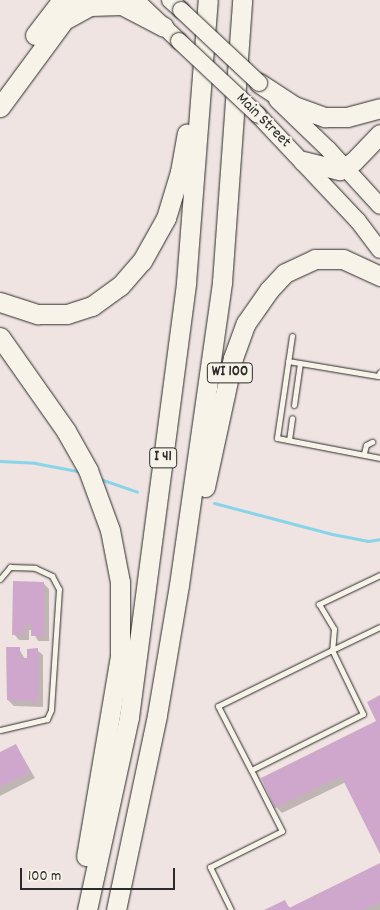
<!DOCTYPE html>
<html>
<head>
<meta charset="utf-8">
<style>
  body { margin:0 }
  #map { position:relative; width:380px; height:910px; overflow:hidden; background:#efe4e2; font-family:Dekko,sans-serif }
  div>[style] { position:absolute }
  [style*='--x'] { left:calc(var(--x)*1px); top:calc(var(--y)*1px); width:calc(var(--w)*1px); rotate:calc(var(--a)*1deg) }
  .shadow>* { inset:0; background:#0003 }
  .stream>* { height:3px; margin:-1.5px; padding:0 1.5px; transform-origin:1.5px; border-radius:1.5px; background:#88d4e8 }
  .building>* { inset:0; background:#d0a7cc }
  .roads { filter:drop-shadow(0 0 1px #2b2b2b) drop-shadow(0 0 1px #2b2b2b) }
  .lane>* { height:5px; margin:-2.5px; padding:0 2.5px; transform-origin:2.5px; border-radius:2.5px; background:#f7f3e8 }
  .primary>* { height:16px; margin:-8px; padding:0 8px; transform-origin:8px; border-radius:8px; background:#f7f3e8 }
  .highway>* { height:19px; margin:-9.5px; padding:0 9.5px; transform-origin:9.5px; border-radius:9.5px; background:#f7f3e8 }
  .bridges { filter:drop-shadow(0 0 1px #2b2b2b) drop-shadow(0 0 1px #2b2b2b) }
  .primary-bridge>* { height:16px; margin:-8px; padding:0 8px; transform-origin:8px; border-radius:8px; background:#f7f3e8 }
  span { translate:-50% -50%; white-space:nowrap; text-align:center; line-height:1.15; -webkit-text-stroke:4.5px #f7f3e8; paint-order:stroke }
  .shield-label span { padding:1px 4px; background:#f7f3e8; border:1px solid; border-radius:4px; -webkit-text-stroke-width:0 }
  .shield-label { font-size:15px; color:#2b2b2b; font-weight:700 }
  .street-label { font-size:16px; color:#2b2b2b }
  .scale { position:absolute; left:20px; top:868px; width:155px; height:22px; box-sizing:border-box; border:2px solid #2b2b2b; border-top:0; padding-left:6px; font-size:15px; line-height:18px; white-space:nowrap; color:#2b2b2b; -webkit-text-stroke:4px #f7f3e8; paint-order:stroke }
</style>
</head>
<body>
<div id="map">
  <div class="shadow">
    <div style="clip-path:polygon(44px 584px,49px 589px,49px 641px,38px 641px,32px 630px,29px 630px,29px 640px,19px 640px,14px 634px)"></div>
    <div style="clip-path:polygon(19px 649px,25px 659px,37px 650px,43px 655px,43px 707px,14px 706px,8px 700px)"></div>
    <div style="clip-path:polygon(380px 697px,380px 851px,346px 782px,282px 813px,276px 807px,378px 722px)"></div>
    <div style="clip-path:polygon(16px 745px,35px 778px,0 796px,0 753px)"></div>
    <div style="clip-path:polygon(380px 865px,380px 910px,267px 910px,284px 901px,291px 909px)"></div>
  </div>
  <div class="stream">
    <div style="--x:0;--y:461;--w:35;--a:3"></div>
    <div style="--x:35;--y:463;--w:48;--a:10.8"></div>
    <div style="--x:100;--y:479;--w:39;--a:19"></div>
    <div style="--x:214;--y:503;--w:122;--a:14.7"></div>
    <div style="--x:332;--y:534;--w:37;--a:11"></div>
    <div style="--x:368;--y:541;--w:12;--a:-9"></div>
  </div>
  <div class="building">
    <div style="clip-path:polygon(13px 581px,44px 582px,44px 636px,31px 636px,31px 625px,24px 625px,24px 635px,12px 635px)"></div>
    <div style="clip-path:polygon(6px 647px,20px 647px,20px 658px,27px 658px,27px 649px,38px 648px,38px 702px,7px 700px)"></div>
    <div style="clip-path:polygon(380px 695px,380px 854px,341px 776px,275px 808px,261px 778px,376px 721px,367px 702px)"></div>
    <div style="clip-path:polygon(16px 744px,30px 772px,0 787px,0 752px)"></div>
    <div style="clip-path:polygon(380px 863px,380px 902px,363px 910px,264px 910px,285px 900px,289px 908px)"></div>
  </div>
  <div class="roads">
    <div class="lane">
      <div style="--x:292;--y:336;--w:103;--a:98.4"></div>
      <div style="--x:277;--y:438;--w:105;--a:11"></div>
      <div style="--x:288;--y:361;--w:91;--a:9.5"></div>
      <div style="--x:378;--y:376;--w:4;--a:-63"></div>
      <div style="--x:294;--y:405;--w:42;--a:-81.9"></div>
      <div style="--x:289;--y:440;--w:22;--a:-82"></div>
      <div style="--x:364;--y:453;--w:8;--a:-76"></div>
      <div style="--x:366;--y:445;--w:7;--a:-27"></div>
      <div style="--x:380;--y:575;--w:68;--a:154.6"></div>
      <div style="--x:319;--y:604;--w:29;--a:59"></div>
      <div style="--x:334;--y:629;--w:21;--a:95"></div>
      <div style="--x:332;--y:650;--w:71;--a:64.2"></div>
      <div style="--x:363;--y:714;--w:125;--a:153.4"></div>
      <div style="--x:251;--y:770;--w:72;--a:-117.3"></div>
      <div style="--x:218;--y:706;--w:127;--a:-26.2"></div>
      <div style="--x:332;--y:650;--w:53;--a:-25.6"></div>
      <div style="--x:0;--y:579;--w:16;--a:-50"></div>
      <div style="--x:10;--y:567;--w:25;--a:2"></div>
      <div style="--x:35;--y:568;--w:19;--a:25"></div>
      <div style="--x:52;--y:576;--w:15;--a:62"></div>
      <div style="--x:59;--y:589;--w:121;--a:93.8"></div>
      <div style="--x:51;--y:710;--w:10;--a:114"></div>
      <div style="--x:47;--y:719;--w:48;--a:166.8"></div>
      <div style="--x:231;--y:910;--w:48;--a:-116"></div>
      <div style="--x:210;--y:867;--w:80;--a:-26.6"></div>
      <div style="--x:282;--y:831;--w:68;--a:-116.9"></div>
    </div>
    <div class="primary">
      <div style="--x:136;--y:0;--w:59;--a:43.6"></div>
      <div style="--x:170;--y:0;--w:15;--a:42"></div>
      <div style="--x:277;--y:100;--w:71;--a:43.9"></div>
      <div style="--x:328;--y:149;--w:77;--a:47.6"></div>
      <div style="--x:258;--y:115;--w:146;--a:46.7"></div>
      <div style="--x:358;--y:221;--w:36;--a:53"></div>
    </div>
    <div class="highway">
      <div style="--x:68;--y:18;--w:25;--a:-29"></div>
      <div style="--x:90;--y:6;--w:32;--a:-2"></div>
      <div style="--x:122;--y:5;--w:47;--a:27.6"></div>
      <div style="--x:35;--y:35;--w:44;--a:-52.4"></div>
      <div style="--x:259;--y:83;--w:42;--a:33.3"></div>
      <div style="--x:294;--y:106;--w:33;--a:20"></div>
      <div style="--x:325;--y:117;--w:22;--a:0"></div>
      <div style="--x:347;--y:117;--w:34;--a:-15"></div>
      <div style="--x:0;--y:107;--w:133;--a:-53.6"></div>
      <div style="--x:303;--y:161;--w:38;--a:14"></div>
      <div style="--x:340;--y:170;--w:15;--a:-32"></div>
      <div style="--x:353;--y:162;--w:39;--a:-46"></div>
      <div style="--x:0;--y:302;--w:40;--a:18"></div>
      <div style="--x:38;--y:314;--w:29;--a:0"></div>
      <div style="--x:67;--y:314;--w:26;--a:-18"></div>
      <div style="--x:92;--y:306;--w:34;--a:-36"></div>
      <div style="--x:120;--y:286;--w:33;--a:-49"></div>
      <div style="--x:142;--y:261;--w:49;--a:-60.8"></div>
      <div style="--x:166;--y:218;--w:48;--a:-73.1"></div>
      <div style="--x:180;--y:172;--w:39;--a:-80"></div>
      <div style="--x:0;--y:337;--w:115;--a:54.9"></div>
      <div style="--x:66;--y:431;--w:45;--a:60.6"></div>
      <div style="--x:88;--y:470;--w:64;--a:69.9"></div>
      <div style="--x:110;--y:530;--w:53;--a:79.1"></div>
      <div style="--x:120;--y:582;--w:74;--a:90"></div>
      <div style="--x:120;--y:656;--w:203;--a:99.6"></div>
      <div style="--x:205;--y:487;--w:132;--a:-77.8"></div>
      <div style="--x:233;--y:358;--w:37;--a:-70"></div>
      <div style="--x:246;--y:323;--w:40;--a:-55.1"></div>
      <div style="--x:269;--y:290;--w:23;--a:-47"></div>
      <div style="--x:285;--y:273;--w:33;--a:-25"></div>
      <div style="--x:315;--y:259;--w:28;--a:0"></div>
      <div style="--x:343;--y:259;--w:41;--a:24.7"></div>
      <div style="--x:87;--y:910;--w:198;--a:-77.7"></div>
      <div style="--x:129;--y:717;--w:438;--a:-82.5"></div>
      <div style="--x:186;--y:283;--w:284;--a:-85.6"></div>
      <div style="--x:116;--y:910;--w:199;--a:-78.1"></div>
      <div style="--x:157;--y:715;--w:132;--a:-80.4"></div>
      <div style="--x:179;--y:585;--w:306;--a:-81.9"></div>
      <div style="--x:222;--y:282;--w:283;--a:-85.9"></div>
    </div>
  </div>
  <div class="bridges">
    <div class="primary-bridge">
      <div style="--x:181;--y:10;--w:107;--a:43.1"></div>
      <div style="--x:179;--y:41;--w:108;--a:43.1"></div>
    </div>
  </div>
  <div class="shield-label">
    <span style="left:230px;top:373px">WI 100</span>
    <span style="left:163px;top:458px">I 41</span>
  </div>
  <div class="street-label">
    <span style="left:263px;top:121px;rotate:45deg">Main Street</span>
  </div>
  <div class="scale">100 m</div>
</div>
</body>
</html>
